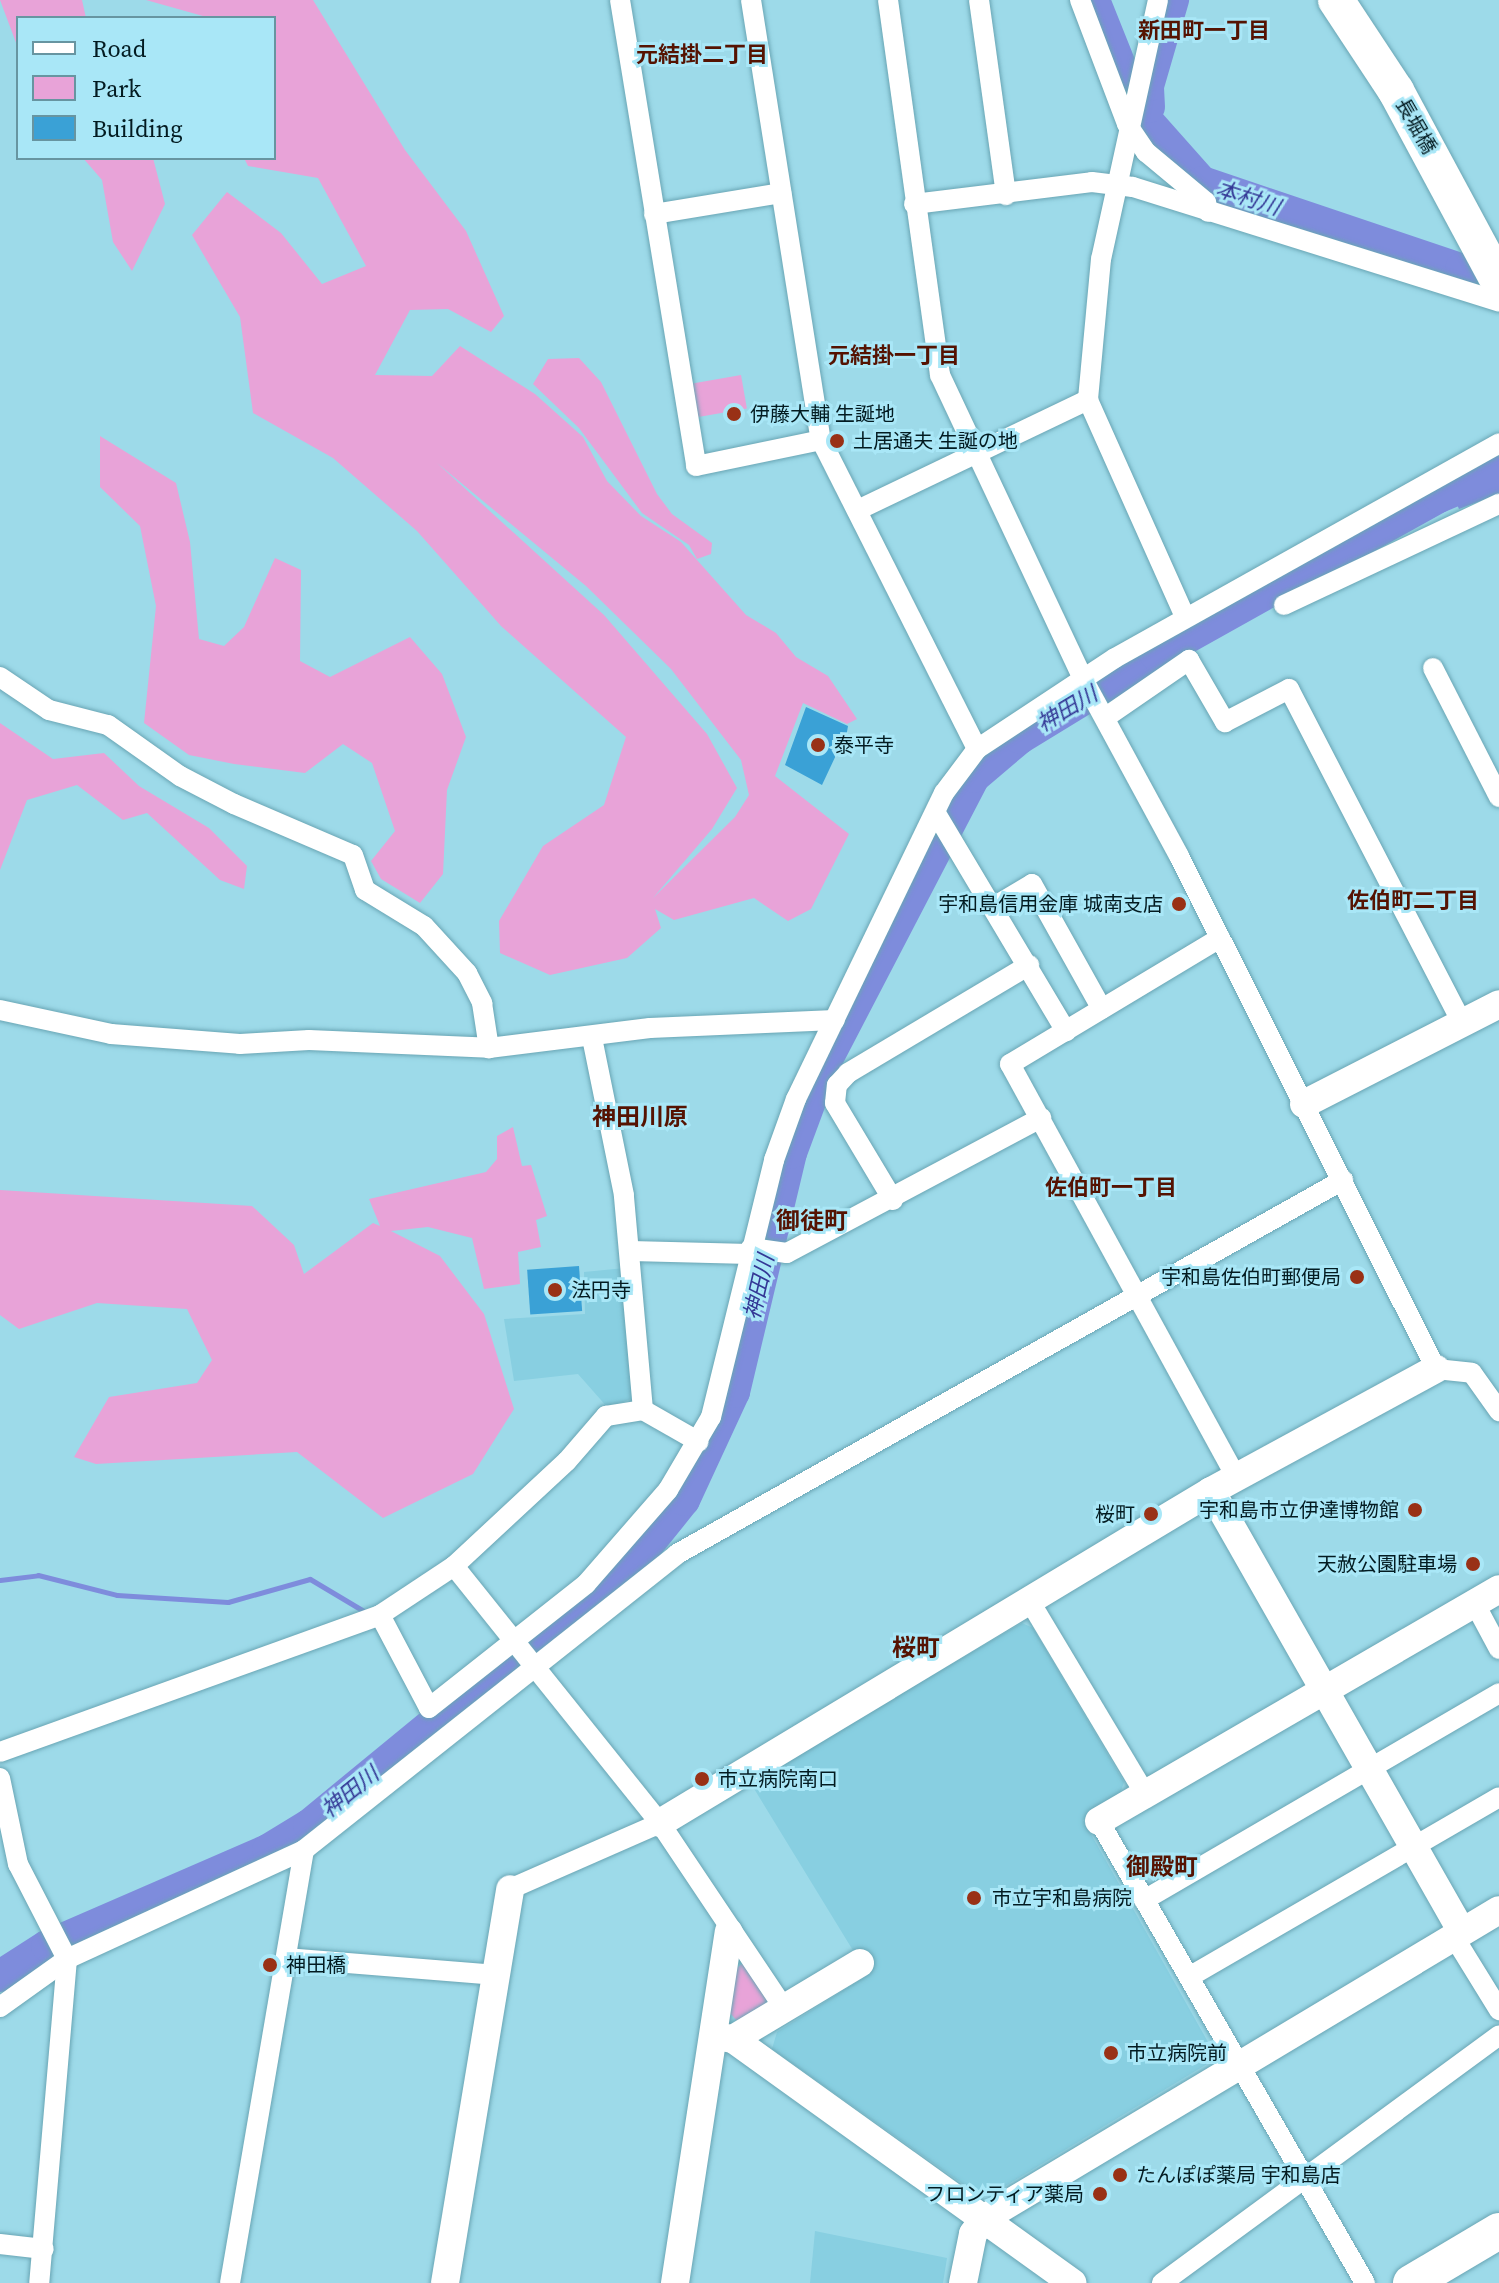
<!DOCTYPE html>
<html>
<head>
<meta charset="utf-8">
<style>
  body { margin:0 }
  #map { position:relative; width:1499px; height:2283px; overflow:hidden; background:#9ddae9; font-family:"Source Serif 4","Noto Sans JP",serif }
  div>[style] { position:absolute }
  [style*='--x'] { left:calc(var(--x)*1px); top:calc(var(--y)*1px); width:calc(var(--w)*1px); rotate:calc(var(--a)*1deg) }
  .built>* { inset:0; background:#88cfe1 }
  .green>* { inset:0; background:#e8a3d8; transform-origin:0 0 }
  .water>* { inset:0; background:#7e8cdc }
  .stream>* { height:5px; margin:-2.5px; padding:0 2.5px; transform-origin:2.5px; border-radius:2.5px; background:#7e8cdc }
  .river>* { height:32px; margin:-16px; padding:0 16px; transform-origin:16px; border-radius:16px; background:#7e8cdc }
  .building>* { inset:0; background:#3aa1d6; transform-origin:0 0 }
  .roads { filter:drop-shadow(0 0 2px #69a5b4) drop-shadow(0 0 2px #69a5b4) }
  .street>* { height:20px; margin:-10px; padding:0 10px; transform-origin:10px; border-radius:10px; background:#fff }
  .secondary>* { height:28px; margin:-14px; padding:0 14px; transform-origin:14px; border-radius:14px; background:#fff }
  .highway>* { height:36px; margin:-18px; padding:0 18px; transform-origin:18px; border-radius:18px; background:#fff }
  .dots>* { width:22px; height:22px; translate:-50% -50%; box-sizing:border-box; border:4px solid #a9e7f7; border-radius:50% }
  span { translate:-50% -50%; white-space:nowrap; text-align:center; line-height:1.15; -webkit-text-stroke:6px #a9e7f7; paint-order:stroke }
  .street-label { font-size:20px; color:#031b21 }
  .poi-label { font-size:20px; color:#031b21 }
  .left { translate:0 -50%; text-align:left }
  .right { translate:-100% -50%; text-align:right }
  .neighbourhood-label { font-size:22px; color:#551302; font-weight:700 }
  .water-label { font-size:22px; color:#333795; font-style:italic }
  .quarter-label { font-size:24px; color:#551302; font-weight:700 }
  .legend { position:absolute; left:16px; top:16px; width:260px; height:144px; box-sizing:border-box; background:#a9e7f7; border:2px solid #6795a1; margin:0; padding:10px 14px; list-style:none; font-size:24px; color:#031b21 }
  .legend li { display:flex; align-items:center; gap:16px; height:40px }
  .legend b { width:40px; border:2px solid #6795a1 }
</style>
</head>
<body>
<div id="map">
  <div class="built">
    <div style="clip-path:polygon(625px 1268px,638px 1396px,608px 1408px,578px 1374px,514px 1381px,504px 1319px,585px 1314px,584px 1272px)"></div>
    <div style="clip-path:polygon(1022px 1623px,1033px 1628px,1124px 1782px,1119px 1797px,1083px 1820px,1217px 2058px,992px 2194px,977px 2194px,772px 2049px,777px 2032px,868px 1975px,750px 1782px)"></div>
    <div style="clip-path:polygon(815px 2231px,947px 2258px,943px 2283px,810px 2283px)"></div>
  </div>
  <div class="green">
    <div style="clip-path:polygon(0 0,82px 0,86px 18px,18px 18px,18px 48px)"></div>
    <div style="clip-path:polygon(evenodd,146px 0,313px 0,405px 150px,466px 231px,504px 316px,491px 332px,448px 309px,410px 310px,375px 375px,432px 376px,460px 346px,535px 394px,583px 437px,607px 481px,641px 516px,681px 542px,746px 615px,776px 633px,796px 657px,828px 676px,857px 719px,847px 724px,803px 703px,775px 776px,849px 834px,811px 909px,788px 921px,754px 898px,674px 920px,655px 909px,661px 928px,627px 958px,550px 975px,500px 953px,499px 921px,543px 846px,604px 805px,626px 737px,501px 626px,417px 531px,333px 458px,253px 413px,240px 317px,192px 235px,227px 192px,281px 233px,322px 284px,366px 266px,318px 178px,248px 166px,244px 158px,274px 158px,274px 18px,210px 18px,146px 0,437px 463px,586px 586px,671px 669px,741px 760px,749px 795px,735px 817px,653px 898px,712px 829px,737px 788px,707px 734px,604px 615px,437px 463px)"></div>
    <div style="clip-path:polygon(83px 158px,153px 158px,165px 204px,132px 271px,113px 242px,102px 180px)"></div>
    <div style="clip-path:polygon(579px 358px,601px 382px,657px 494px,672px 514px,712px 543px,711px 554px,697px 559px,689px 545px,642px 513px,579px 428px,533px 384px,548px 359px)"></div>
    <div style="left:741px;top:375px;width:34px;height:55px;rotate:80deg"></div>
    <div style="clip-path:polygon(100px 436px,176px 483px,190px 542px,199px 639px,224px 646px,244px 627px,275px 558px,301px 570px,300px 661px,330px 677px,410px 637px,442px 674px,466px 737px,447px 790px,443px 874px,420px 903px,381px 879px,371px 861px,395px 831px,372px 763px,343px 744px,305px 773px,234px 764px,189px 755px,144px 723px,156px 606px,140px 526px,100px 487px)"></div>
    <div style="clip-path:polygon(0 723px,53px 759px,104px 753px,139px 786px,209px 828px,247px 866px,244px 889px,220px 880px,147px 813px,123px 820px,77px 785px,27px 800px,0 870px)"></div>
    <div style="clip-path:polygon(513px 1127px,522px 1166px,531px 1165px,547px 1216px,536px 1220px,541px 1247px,518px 1252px,520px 1284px,484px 1289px,472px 1238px,428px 1227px,391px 1231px,440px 1256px,484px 1314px,514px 1409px,473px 1474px,383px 1518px,297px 1452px,96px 1464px,74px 1457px,109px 1397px,197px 1383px,212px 1360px,187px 1309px,97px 1303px,19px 1329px,0 1315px,0 1190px,252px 1206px,294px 1245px,304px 1274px,373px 1223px,380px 1226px,369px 1199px,486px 1172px,497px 1159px,497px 1136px)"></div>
    <div style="clip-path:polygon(745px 1962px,772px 2003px,738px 2022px,730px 2013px,735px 1969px)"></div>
  </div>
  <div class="water">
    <div style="clip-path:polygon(1499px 459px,1499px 494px,1459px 509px,1447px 482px)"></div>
  </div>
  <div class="stream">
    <div style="--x:0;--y:1580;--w:38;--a:-7"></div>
    <div style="--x:38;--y:1575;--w:81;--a:14.2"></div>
    <div style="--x:117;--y:1595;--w:111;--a:3.6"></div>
    <div style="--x:228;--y:1602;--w:85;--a:-15.7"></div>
    <div style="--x:310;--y:1579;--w:61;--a:30.8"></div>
  </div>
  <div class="river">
    <div style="--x:1094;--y:0;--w:118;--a:68.2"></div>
    <div style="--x:1138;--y:110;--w:96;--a:48.4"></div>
    <div style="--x:1202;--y:182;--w:273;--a:18.6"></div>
    <div style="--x:1461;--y:269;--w:38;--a:6"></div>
    <div style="--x:1149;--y:107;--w:21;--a:-93"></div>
    <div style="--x:1148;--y:86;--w:90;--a:-73.8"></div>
    <div style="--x:0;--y:1976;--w:56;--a:-32.6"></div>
    <div style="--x:47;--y:1946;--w:241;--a:-23.5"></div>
    <div style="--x:268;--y:1850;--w:48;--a:-31.4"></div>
    <div style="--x:309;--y:1825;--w:432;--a:-39.4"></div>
    <div style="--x:643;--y:1551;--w:65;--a:-51.2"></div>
    <div style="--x:684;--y:1500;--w:119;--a:-65.2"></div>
    <div style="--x:734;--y:1392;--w:246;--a:-76.6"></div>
    <div style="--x:791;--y:1153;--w:92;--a:-69.6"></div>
    <div style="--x:823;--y:1067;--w:327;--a:-62.5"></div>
    <div style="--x:974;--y:777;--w:60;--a:-40.3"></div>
    <div style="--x:1020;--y:738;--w:159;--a:-31.4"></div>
    <div style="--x:1156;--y:655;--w:324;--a:-29.2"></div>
    <div style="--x:1439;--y:497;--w:65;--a:-22.6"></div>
  </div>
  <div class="building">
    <div style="clip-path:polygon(806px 707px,848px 726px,843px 755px,837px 753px,822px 785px,785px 765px)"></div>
    <div style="left:579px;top:1266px;width:45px;height:52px;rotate:86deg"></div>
  </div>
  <div class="roads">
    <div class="street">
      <div style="--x:620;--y:0;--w:472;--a:80.7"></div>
      <div style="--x:696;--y:466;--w:128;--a:-11.7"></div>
      <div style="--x:751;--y:0;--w:446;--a:81"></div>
      <div style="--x:821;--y:440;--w:346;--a:63.2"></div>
      <div style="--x:888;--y:0;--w:379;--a:82.1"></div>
      <div style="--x:940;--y:375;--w:336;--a:64.8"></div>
      <div style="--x:1083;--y:679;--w:201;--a:61.5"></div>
      <div style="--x:1179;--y:856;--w:574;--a:63.39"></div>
      <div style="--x:1436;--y:1369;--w:36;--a:6"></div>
      <div style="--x:1472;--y:1373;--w:47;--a:54.6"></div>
      <div style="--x:979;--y:0;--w:197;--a:82.1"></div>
      <div style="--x:1080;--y:0;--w:133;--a:69.2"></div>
      <div style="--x:1127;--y:124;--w:34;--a:56"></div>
      <div style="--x:1146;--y:152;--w:78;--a:39.8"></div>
      <div style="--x:1206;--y:202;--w:10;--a:79"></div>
      <div style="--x:1158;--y:0;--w:265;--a:102.4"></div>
      <div style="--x:1101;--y:259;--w:142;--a:95.3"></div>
      <div style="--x:1088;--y:400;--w:238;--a:65.9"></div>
      <div style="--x:914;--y:204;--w:179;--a:-7"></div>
      <div style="--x:1092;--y:182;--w:41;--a:7"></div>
      <div style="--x:1133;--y:187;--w:384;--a:17.4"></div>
      <div style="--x:654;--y:214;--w:129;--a:-9.4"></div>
      <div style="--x:860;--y:509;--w:253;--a:-25.6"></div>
      <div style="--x:1284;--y:605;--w:238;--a:-25.2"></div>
      <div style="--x:1433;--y:668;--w:145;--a:62.9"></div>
      <div style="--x:0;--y:677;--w:59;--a:34"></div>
      <div style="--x:49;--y:710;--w:61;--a:14.3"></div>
      <div style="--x:108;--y:725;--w:88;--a:35.3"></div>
      <div style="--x:180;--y:776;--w:61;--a:27.4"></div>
      <div style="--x:234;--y:804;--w:129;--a:23.2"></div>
      <div style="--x:353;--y:855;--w:37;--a:71"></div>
      <div style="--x:365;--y:890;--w:69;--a:31.4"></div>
      <div style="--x:424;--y:926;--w:64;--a:47.5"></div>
      <div style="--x:467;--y:973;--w:34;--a:63"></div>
      <div style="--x:482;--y:1003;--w:46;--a:81.2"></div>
      <div style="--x:1106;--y:717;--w:101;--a:-34.5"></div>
      <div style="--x:1189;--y:660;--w:72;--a:59.9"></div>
      <div style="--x:1225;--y:722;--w:72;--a:-27.3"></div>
      <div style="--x:1289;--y:689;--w:378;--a:62.6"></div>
      <div style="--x:937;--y:815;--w:252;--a:59.2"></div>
      <div style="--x:995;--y:906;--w:43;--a:-30.7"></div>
      <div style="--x:1032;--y:884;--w:143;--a:60.8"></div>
      <div style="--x:1220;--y:938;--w:245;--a:149"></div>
      <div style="--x:1010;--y:1064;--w:472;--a:61.3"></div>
      <div style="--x:0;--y:1010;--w:114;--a:12.2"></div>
      <div style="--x:111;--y:1034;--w:129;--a:4.4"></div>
      <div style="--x:240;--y:1044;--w:69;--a:-3.3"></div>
      <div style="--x:309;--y:1040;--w:180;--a:2.5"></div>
      <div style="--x:489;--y:1048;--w:162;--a:-7.1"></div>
      <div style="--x:650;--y:1028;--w:185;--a:-2.5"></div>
      <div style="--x:893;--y:1200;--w:113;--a:-120.9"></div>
      <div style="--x:835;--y:1103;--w:18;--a:-84"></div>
      <div style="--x:837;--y:1085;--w:16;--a:-47"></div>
      <div style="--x:848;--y:1073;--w:211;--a:-30.8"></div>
      <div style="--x:751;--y:1248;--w:36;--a:8"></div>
      <div style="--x:787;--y:1253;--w:288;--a:-28"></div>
      <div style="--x:631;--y:1251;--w:119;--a:1.4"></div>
      <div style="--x:643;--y:1410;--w:64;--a:29.7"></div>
      <div style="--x:454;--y:1566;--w:329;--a:51.3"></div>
      <div style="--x:660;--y:1823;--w:223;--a:56.2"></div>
      <div style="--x:1029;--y:1600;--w:226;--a:59.1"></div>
      <div style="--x:1475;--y:1604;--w:51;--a:61.9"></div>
      <div style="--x:380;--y:1615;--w:105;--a:62.2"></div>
      <div style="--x:429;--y:1708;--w:200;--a:-38.3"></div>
      <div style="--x:586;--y:1584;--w:125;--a:-48.9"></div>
      <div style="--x:668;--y:1490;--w:85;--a:-59.5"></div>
      <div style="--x:711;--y:1417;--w:265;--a:-76.2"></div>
      <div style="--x:774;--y:1160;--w:65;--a:-70.2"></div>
      <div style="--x:796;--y:1099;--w:340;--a:-64.2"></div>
      <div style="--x:944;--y:793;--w:55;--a:-53.1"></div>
      <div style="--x:977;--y:749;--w:165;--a:-33.4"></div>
      <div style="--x:1115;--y:658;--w:440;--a:-29.2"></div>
      <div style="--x:0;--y:1752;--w:404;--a:-19.8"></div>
      <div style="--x:380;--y:1615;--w:89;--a:-33.5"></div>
      <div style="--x:454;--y:1566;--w:154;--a:-42.9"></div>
      <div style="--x:567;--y:1461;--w:60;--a:-49.1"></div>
      <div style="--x:606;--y:1416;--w:37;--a:-9"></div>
      <div style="--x:643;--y:1410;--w:216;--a:-95.1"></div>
      <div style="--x:624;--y:1195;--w:160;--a:-101.5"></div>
      <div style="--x:0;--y:1778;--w:88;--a:78.2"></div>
      <div style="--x:18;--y:1864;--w:107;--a:62.7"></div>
      <div style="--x:67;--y:1959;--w:325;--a:94.9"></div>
      <div style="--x:1099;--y:1821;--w:533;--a:60.07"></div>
      <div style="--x:510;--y:1889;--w:164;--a:-23.7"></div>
      <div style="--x:1144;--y:1900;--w:411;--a:-30.2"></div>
      <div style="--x:1454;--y:1937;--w:86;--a:58.3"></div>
      <div style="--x:286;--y:1958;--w:211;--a:4.6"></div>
      <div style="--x:1189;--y:1977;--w:358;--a:-30.1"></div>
      <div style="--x:0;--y:2007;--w:82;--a:-35.6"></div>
      <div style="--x:67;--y:1959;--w:261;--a:-24.7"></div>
      <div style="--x:304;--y:1850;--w:476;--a:-38.4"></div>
      <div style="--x:677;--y:1554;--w:764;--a:-29.32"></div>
      <div style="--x:0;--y:2244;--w:44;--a:6.5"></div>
      <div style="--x:230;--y:2283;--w:439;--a:-80.3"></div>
      <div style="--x:1162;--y:2283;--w:418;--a:-36.3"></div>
    </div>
    <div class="secondary">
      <div style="--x:1304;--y:1104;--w:219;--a:-27.1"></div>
      <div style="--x:1211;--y:1491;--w:507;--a:60.35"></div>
      <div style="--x:1099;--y:1821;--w:462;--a:-30.1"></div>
      <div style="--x:660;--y:1823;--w:643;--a:-31.07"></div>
      <div style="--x:1211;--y:1491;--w:256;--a:-28.5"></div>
      <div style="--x:714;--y:2036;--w:19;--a:9"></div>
      <div style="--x:733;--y:2039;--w:418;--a:35.7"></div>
      <div style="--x:733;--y:2039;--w:148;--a:-30.9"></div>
      <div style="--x:445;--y:2283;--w:399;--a:-80.6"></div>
      <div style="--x:675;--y:2283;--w:355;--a:-81.3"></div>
      <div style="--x:963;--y:2283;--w:50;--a:-78.5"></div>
      <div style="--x:973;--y:2234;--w:18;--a:-56"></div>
      <div style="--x:983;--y:2219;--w:601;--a:-30.91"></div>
    </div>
    <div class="highway">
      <div style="--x:1336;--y:0;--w:109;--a:56.6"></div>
      <div style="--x:1396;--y:91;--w:217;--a:61.7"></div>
      <div style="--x:1411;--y:2283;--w:102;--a:-30.6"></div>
    </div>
  </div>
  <div class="dots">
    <div style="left:734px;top:414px;background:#993116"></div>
    <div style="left:837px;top:441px;background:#993116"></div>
    <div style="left:818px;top:745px;background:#993116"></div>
    <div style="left:1179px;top:904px;background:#993116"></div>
    <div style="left:1357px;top:1277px;background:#993116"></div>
    <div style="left:555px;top:1290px;background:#993116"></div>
    <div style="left:1415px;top:1510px;background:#993116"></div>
    <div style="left:1151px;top:1514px;background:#993116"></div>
    <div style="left:1473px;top:1564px;background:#993116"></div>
    <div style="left:702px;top:1779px;background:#993116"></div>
    <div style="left:974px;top:1898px;background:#993116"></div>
    <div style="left:270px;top:1965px;background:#993116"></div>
    <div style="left:1111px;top:2053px;background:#993116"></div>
    <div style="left:1120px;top:2175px;background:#993116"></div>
    <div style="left:1100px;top:2194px;background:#993116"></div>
  </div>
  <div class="street-label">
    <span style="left:1416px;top:126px;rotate:60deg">長堀橋</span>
  </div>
  <div class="poi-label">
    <span class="left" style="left:750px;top:414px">伊藤大輔 生誕地</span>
    <span class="left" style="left:853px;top:441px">土居通夫 生誕の地</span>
    <span class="left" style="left:834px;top:745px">泰平寺</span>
    <span class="right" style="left:1163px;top:904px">宇和島信用金庫 城南支店</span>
    <span class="right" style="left:1341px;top:1277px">宇和島佐伯町郵便局</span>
    <span class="left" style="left:571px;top:1290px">法円寺</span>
    <span class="right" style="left:1399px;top:1510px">宇和島市立伊達博物館</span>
    <span class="right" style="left:1135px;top:1514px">桜町</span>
    <span class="right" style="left:1457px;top:1564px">天赦公園駐車場</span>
    <span class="left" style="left:718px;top:1779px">市立病院南口</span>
    <span class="left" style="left:992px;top:1898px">市立宇和島病院</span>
    <span class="left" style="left:286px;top:1965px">神田橋</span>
    <span class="left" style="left:1127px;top:2053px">市立病院前</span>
    <span class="left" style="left:1136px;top:2175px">たんぽぽ薬局 宇和島店</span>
    <span class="right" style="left:1084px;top:2194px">フロンティア薬局</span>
  </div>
  <div class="neighbourhood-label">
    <span style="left:1204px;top:31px">新田町一丁目</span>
    <span style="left:702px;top:55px">元結掛二丁目</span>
    <span style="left:894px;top:356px">元結掛一丁目</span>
    <span style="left:1413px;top:901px">佐伯町二丁目</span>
    <span style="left:1111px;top:1188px">佐伯町一丁目</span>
  </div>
  <div class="water-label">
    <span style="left:1248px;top:198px;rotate:18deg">本村川</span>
    <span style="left:1067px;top:709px;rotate:-31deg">神田川</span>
    <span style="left:759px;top:1287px;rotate:-77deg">神田川</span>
    <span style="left:350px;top:1792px;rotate:-39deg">神田川</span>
  </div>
  <div class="quarter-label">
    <span style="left:640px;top:1117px">神田川原</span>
    <span style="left:812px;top:1221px">御徒町</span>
    <span style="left:916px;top:1648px">桜町</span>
    <span style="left:1162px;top:1867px">御殿町</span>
  </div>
  <ul class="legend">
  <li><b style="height:10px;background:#fff"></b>Road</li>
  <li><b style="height:22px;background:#e8a3d8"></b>Park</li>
  <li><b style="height:22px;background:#3aa1d6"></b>Building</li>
  </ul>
</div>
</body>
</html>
